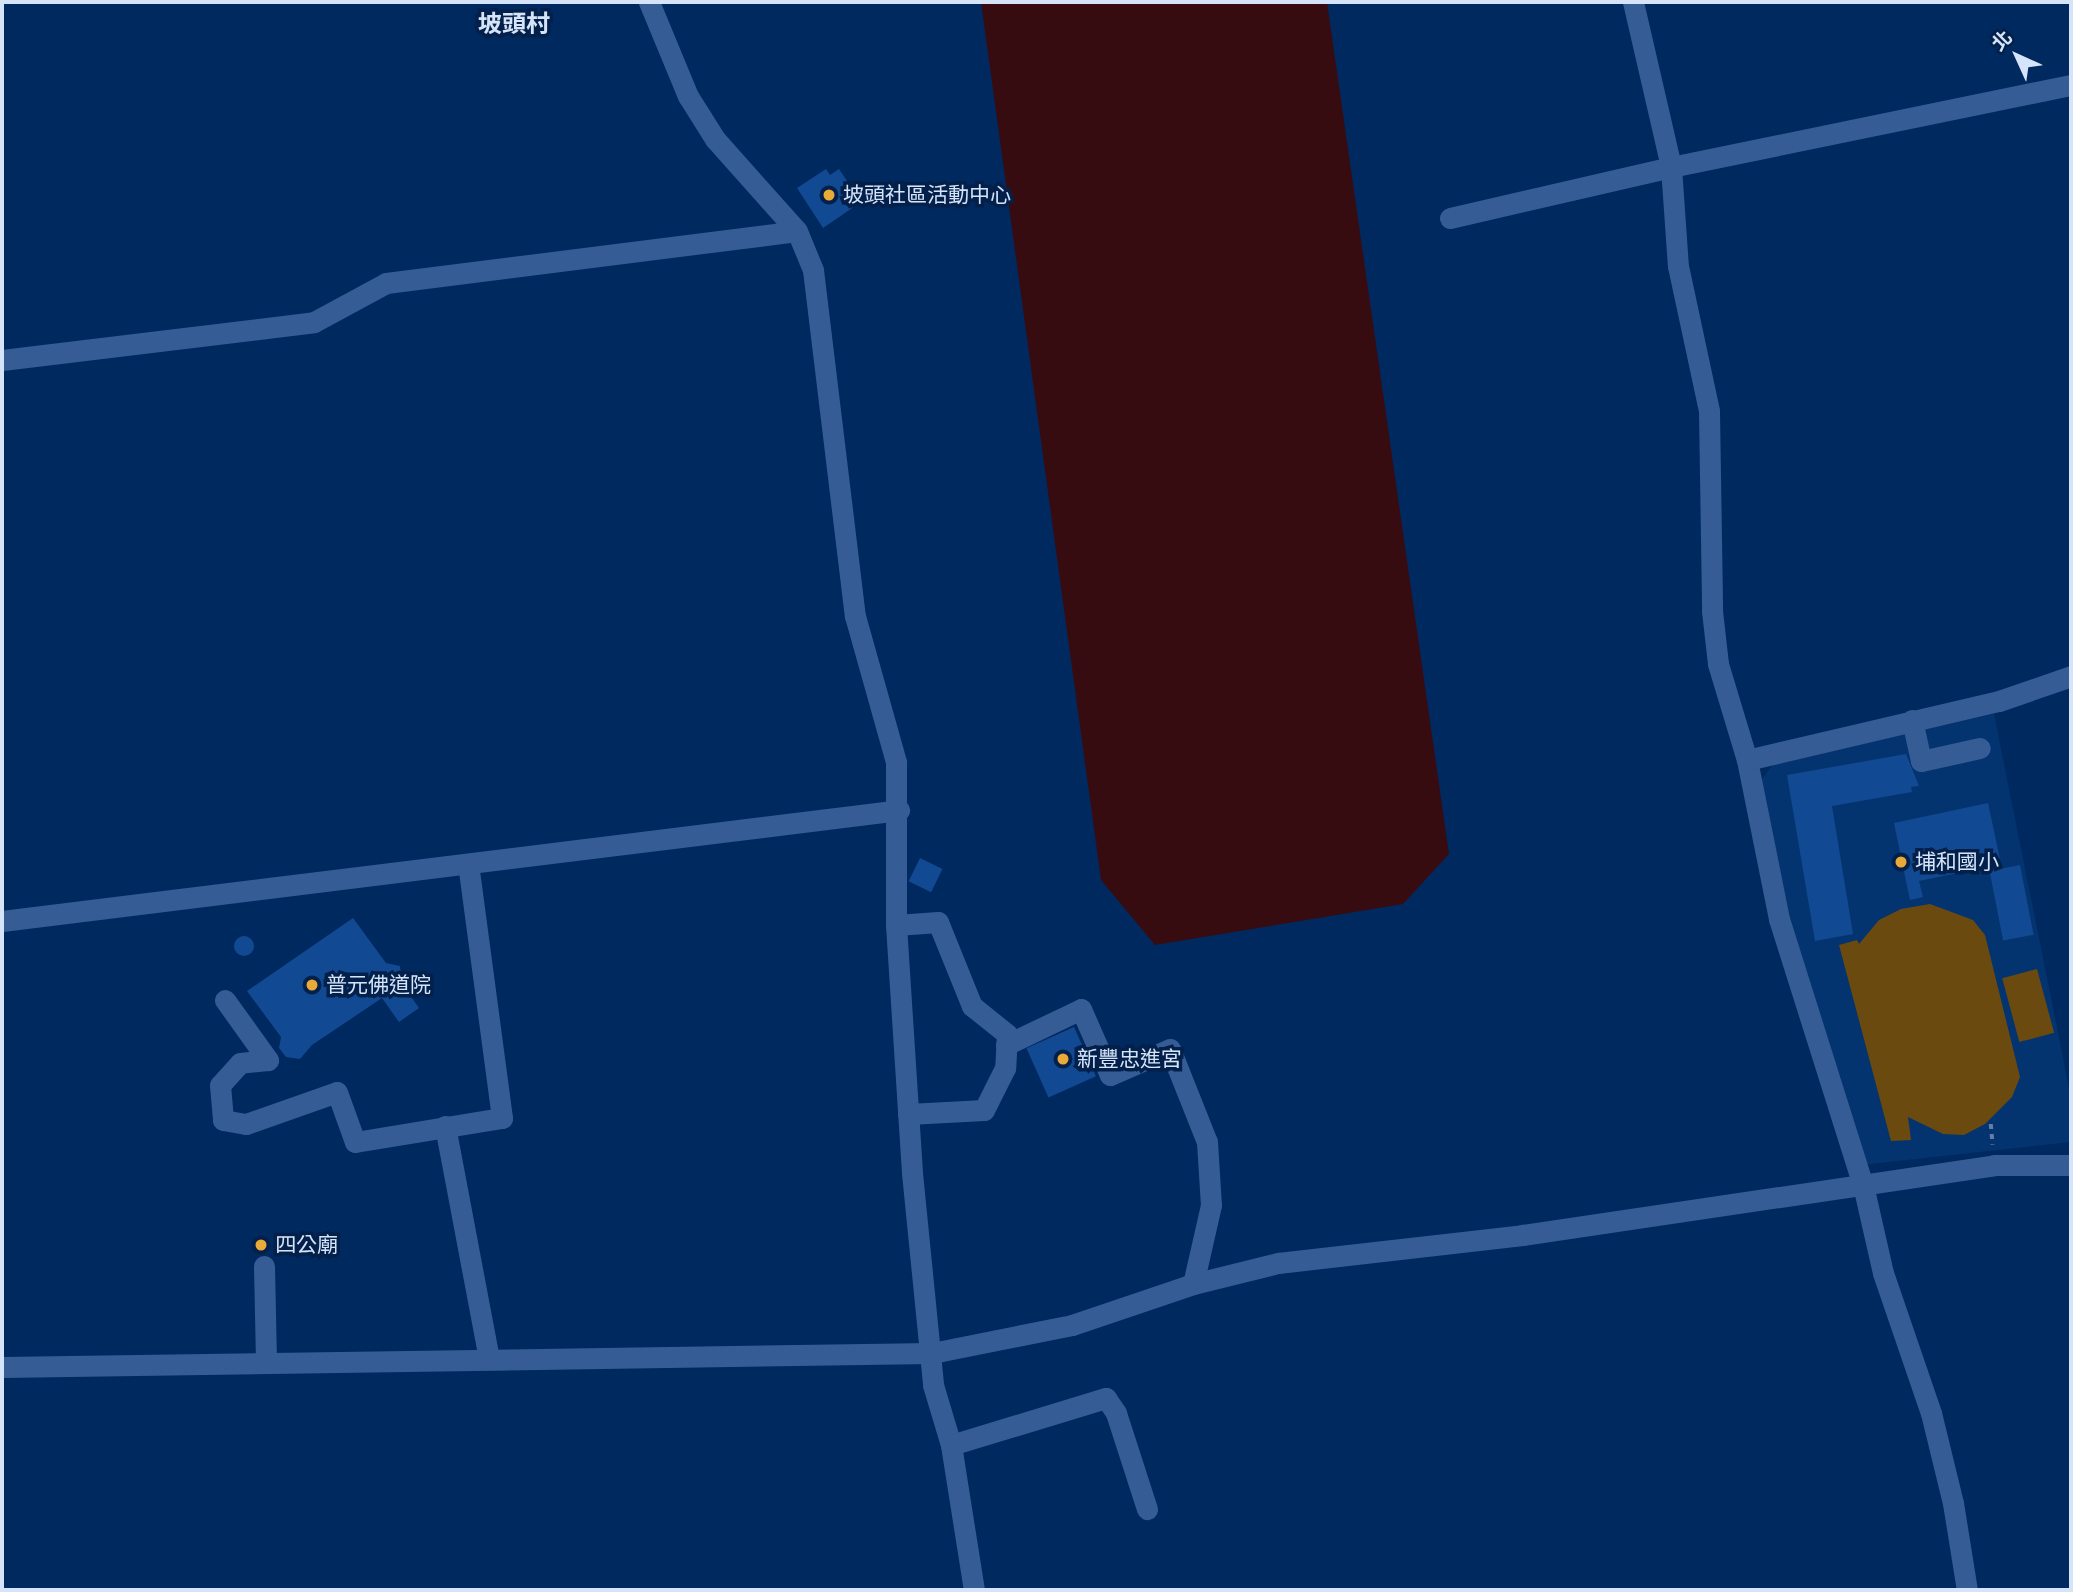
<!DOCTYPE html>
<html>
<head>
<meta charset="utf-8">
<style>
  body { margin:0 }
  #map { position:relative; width:2073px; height:1592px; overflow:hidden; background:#002960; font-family:"Fira Sans","Noto Sans TC",sans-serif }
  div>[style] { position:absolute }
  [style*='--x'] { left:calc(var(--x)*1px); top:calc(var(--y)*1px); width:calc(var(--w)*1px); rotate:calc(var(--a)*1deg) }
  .built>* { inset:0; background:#043470 }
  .green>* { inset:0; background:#6a4a0f; transform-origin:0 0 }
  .water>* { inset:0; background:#370c11 }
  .building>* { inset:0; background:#124993; transform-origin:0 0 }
  .round { border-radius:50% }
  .path>* { height:3.5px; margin-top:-1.75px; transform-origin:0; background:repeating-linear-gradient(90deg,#627ea6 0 5px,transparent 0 10px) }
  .minor>* { height:21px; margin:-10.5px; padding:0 10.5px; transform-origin:10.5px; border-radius:10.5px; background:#355c95 }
  .dots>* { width:19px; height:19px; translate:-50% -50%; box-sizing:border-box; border:4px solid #03204a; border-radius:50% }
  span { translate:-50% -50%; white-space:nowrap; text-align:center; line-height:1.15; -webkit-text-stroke:7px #03204a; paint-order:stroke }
  .poi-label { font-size:21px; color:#d6e4f9 }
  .left { translate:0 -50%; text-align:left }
  .quarter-label { font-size:24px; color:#d6e4f9; font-weight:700 }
  .frame { position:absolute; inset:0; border:4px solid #d6e4f9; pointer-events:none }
  .north { position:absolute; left:1982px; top:21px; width:70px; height:70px; -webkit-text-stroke:5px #03204a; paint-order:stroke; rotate:315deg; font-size:19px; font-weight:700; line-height:28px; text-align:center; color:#d6e4f9 }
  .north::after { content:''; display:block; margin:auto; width:24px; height:32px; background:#d6e4f9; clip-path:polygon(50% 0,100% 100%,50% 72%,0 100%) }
</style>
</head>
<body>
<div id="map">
  <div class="built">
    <div style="clip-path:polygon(1994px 714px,2071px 1098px,2071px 1142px,1861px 1165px,1796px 943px,1760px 782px,1774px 763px)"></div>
  </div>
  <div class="green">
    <div style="clip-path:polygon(1930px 904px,1973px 920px,1985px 935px,2020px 1077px,2012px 1097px,1985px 1124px,1964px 1135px,1943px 1134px,1908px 1117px,1911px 1140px,1891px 1141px,1839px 945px,1857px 940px,1859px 944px,1879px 920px,1901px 909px)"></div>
    <div style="left:2037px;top:969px;width:66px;height:36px;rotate:75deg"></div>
  </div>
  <div class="water">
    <div style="clip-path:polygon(981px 2px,1327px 2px,1449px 854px,1403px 904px,1155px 945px,1101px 880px)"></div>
  </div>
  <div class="building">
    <div style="clip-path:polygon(826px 169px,830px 175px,839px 169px,861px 202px,823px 228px,797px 188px)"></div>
    <div style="clip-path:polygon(1906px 754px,1919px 786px,1911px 787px,1912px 792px,1832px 806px,1853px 934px,1815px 941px,1787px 775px)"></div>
    <div style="clip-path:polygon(1988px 803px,2001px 864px,1919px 881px,1923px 897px,1910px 900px,1894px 823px)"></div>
    <div style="left:920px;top:858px;width:25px;height:26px;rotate:26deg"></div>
    <div style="left:2020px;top:865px;width:71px;height:31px;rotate:79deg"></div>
    <div style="clip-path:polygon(353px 918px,386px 963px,400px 966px,402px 984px,419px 1008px,399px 1022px,382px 998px,312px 1045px,300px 1059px,286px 1057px,279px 1048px,281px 1037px,247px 991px)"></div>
    <div class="round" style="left:234px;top:936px;width:20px;height:20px"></div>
    <div style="left:1074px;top:1027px;width:54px;height:52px;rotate:66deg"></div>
  </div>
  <div class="path">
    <div style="--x:1991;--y:1124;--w:21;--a:85"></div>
  </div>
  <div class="minor">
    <div style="--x:649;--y:2;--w:102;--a:67.5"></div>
    <div style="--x:688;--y:96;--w:51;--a:57.9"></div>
    <div style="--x:715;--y:139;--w:123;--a:48.3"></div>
    <div style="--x:797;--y:231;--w:42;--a:67.7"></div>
    <div style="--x:813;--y:270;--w:349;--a:83.1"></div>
    <div style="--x:855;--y:616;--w:152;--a:74.3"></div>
    <div style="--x:896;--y:762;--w:163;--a:90"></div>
    <div style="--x:896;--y:925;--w:249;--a:86.3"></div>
    <div style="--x:912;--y:1173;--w:213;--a:84.3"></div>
    <div style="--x:933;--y:1385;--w:63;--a:73.3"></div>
    <div style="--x:951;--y:1445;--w:147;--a:81"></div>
    <div style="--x:1633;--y:2;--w:169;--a:77"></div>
    <div style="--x:1671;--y:167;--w:99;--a:86"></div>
    <div style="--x:1678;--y:266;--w:148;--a:77.9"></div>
    <div style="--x:1709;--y:411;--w:200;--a:89.1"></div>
    <div style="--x:1712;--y:611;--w:53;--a:83.5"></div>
    <div style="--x:1718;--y:664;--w:100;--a:73.2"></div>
    <div style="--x:1747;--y:760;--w:162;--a:78.6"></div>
    <div style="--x:1779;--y:919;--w:279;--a:72.5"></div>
    <div style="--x:1863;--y:1185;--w:90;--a:77.2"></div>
    <div style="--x:1883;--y:1273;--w:148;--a:71.1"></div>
    <div style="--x:1931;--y:1413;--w:93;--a:76.3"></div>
    <div style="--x:1953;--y:1503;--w:88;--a:80.9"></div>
    <div style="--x:1450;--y:218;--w:227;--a:-13"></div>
    <div style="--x:1671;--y:167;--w:408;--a:-11.6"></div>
    <div style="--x:2;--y:360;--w:314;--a:-6.9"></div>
    <div style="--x:314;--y:322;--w:82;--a:-28.4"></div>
    <div style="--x:386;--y:283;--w:414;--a:-7.2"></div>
    <div style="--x:1912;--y:720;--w:42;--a:77.6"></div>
    <div style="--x:1921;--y:761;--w:60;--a:-12.4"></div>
    <div style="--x:1747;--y:760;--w:259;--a:-13.2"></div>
    <div style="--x:1999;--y:701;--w:76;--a:-19.1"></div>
    <div style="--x:2;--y:921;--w:904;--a:-7.05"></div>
    <div style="--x:896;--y:925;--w:42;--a:-4.1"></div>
    <div style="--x:938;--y:922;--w:91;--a:68"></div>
    <div style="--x:972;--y:1006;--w:45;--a:38.7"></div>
    <div style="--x:1007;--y:1034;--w:34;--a:93"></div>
    <div style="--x:1005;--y:1068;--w:47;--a:116.6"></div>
    <div style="--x:984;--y:1110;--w:76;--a:177"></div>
    <div style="--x:225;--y:1000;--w:74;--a:54.4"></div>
    <div style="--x:268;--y:1060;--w:28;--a:174"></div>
    <div style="--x:240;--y:1063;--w:30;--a:132"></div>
    <div style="--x:220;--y:1085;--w:35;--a:85"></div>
    <div style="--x:223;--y:1120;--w:23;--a:10"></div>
    <div style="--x:246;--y:1124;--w:96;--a:-19.4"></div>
    <div style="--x:337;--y:1092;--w:53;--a:70.2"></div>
    <div style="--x:355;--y:1142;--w:149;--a:-9.3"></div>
    <div style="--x:502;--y:1118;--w:256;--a:-97.6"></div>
    <div style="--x:1006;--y:1045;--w:83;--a:-25.6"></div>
    <div style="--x:1081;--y:1009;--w:72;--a:66.3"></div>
    <div style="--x:1110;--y:1075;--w:65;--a:-23.4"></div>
    <div style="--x:1170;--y:1049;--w:100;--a:68.3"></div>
    <div style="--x:1207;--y:1142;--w:63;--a:86.4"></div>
    <div style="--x:1211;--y:1205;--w:81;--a:102.8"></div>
    <div style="--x:445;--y:1126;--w:237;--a:79.3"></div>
    <div style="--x:264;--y:1266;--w:97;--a:88.8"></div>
    <div style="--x:2;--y:1367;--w:930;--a:-0.86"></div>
    <div style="--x:932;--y:1353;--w:143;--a:-11.3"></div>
    <div style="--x:1072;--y:1325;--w:128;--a:-18.7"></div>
    <div style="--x:1193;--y:1284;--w:88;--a:-13.9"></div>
    <div style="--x:1278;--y:1263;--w:246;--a:-6.5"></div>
    <div style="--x:1522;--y:1235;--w:477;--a:-8.4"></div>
    <div style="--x:1994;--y:1165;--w:77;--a:0"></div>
    <div style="--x:951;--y:1445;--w:162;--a:-16.9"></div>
    <div style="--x:1106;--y:1398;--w:18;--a:56"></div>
    <div style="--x:1116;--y:1413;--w:101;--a:72.1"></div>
  </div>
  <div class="dots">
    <div style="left:829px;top:195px;background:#eaaa38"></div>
    <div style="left:1901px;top:862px;background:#eaaa38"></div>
    <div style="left:312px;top:985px;background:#eaaa38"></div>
    <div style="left:1063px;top:1059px;background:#eaaa38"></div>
    <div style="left:261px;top:1245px;background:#eaaa38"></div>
  </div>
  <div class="poi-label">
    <span class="left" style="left:843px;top:195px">坡頭社區活動中心</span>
    <span class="left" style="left:1915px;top:862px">埔和國小</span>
    <span class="left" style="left:326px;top:985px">普元佛道院</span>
    <span class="left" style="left:1077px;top:1059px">新豐忠進宮</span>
    <span class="left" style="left:275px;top:1245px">四公廟</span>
  </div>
  <div class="quarter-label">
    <span style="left:514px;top:25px">坡頭村</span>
  </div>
  <div class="frame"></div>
  <div class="north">北</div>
</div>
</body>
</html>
